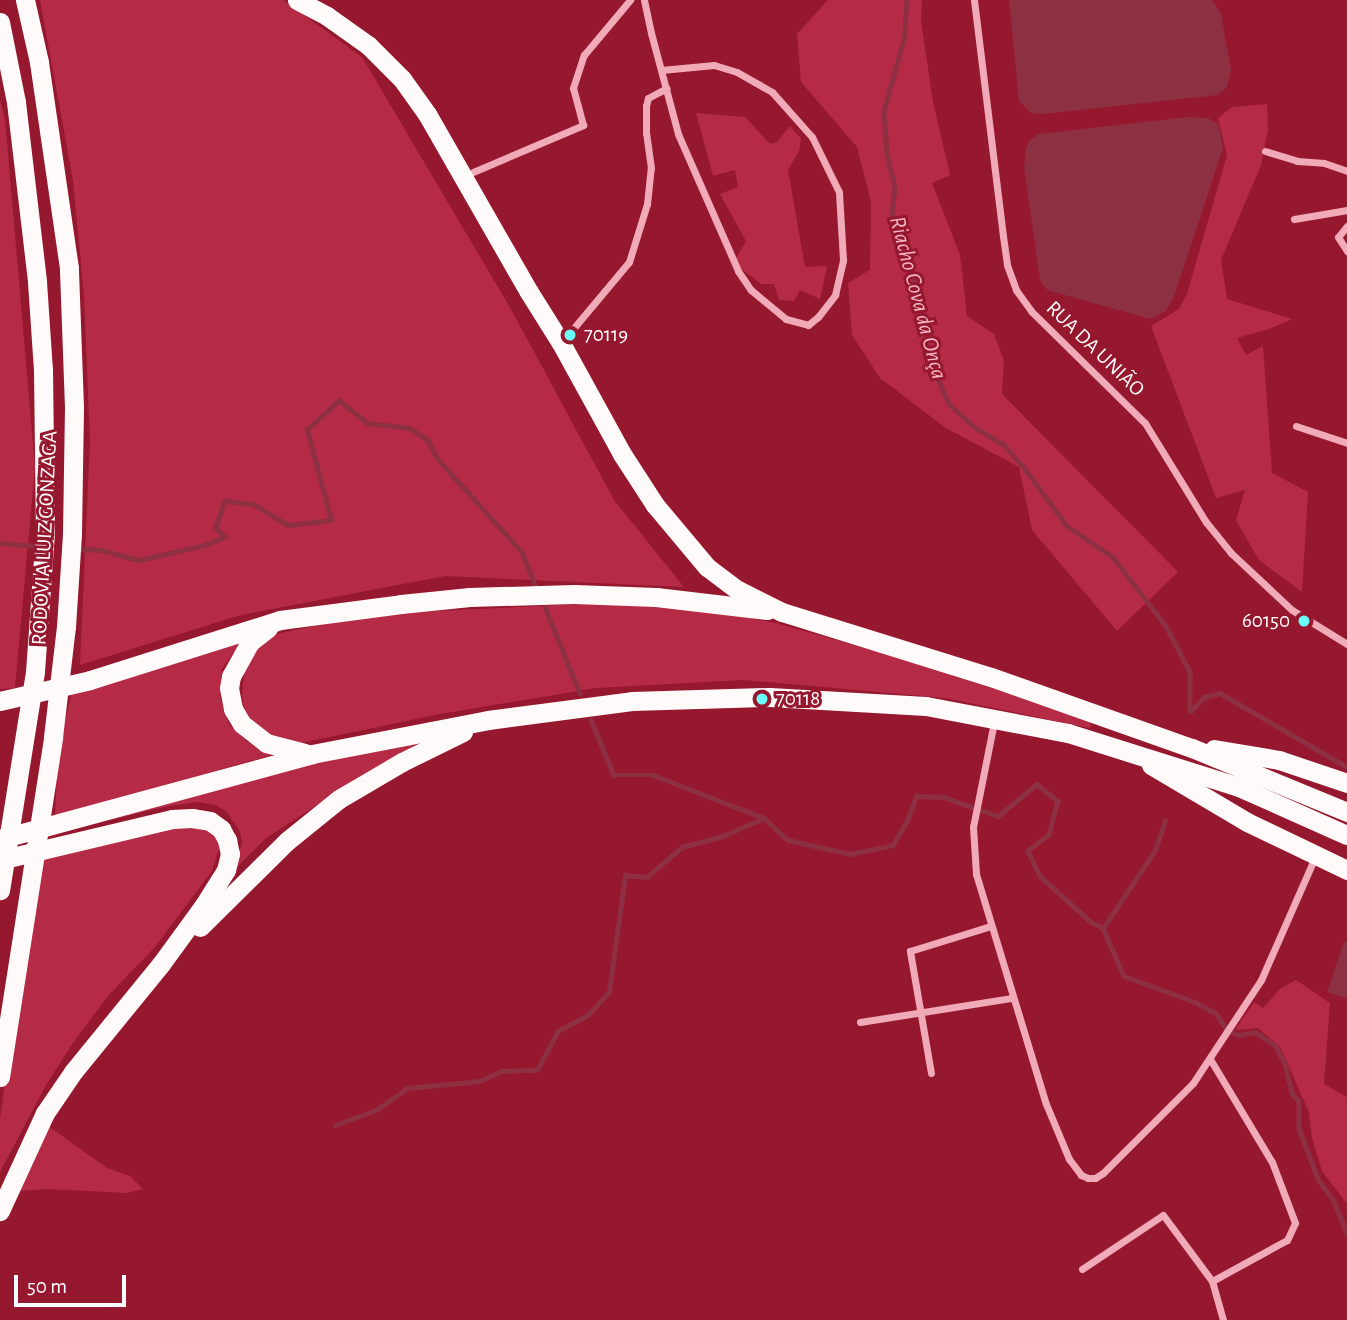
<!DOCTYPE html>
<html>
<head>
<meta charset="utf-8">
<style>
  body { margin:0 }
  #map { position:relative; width:1347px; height:1320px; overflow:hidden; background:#96182f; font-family:"Alegreya Sans",sans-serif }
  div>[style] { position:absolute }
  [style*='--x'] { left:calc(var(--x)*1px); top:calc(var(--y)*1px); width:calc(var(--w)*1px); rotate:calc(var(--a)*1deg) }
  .green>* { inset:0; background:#b52b46 }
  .water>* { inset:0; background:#8d3042 }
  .stream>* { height:4.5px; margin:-2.25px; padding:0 2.25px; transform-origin:2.25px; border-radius:2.25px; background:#8d3042 }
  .minor>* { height:7px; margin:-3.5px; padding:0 3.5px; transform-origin:3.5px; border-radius:3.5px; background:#f1aab8 }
  .trunk>* { height:19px; margin:-9.5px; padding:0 9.5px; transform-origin:9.5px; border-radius:9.5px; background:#fffafa }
  .dots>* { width:19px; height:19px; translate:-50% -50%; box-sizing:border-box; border:4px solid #96182f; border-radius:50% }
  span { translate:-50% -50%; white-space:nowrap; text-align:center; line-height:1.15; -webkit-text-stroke:6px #96182f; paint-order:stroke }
  .poi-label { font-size:21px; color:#fff }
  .left { translate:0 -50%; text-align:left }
  .right { translate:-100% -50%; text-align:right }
  .street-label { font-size:21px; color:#fff }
  .water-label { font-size:23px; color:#f7b6c4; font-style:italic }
  .scale { position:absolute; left:14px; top:1275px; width:112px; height:32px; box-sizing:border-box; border:4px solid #fff; border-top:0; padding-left:9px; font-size:21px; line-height:24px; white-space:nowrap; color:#fff; -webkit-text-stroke:5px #96182f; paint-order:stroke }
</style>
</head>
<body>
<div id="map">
  <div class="green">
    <div style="clip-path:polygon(40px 0,283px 0,362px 57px,512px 311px,614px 500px,684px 587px,445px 576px,241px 615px,80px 665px,90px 441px,84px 296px,73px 180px)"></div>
    <div style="clip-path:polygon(828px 0,922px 0,921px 21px,933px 102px,950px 175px,932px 183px,960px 255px,967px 316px,994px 334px,1004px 361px,1002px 394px,1178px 572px,1117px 631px,1032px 530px,1019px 467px,946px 428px,880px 378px,852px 335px,848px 283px,870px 270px,871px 202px,857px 147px,801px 82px,797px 34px)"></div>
    <div style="clip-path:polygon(0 100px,5px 119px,35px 467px,15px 688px,0 689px)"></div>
    <div style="clip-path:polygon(1267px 104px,1268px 129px,1261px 165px,1221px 260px,1227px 299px,1292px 319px,1272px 328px,1237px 338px,1246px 355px,1263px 346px,1272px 473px,1308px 492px,1302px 592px,1259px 560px,1236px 520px,1245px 490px,1216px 498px,1151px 326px,1179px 309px,1187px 294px,1227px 155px,1218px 118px,1232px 107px)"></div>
    <div style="clip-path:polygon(696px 113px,745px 117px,770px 144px,777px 142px,790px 126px,801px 139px,799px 151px,788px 170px,805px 267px,827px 266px,820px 299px,800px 290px,794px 301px,779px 300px,774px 284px,761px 284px,739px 267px,736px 258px,746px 241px,720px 194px,738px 187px,735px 170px,713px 176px)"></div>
    <div style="clip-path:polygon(623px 602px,695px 608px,776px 623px,882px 653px,1064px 711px,1092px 720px,1090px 728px,945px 698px,744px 680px,596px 688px,440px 714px,291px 745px,260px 731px,244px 709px,242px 694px,246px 658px,271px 635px,373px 614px)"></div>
    <div style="clip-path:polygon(245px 636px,222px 669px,220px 697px,229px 724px,246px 741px,275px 754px,55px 816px,58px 746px,73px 689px)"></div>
    <div style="clip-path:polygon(403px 741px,417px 748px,350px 784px,266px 838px,233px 871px,242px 843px,240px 832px,227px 812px,216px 805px,198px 802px,169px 806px,50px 834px,318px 759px)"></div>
    <div style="clip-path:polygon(199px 826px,214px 835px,220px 846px,212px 871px,155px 947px,107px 997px,73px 1043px,46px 1085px,0 1172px,0 1119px,35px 861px,141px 831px)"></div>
    <div style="clip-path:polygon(1296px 980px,1330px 1003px,1324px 1084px,1347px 1097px,1347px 1204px,1322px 1171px,1312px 1138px,1309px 1112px,1280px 1047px,1258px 1028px,1235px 1030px,1254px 1002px,1263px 1008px,1280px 989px)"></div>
    <div style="clip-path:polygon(48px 1126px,107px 1168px,130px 1176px,143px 1189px,127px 1193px,48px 1189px,17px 1191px)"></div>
  </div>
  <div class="water">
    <div style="clip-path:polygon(1009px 0,1212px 0,1221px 14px,1231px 70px,1227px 87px,1218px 95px,1043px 114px,1031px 113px,1019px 101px)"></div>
    <div style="clip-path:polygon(1187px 117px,1208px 118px,1219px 125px,1223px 148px,1174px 297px,1166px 311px,1150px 319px,1047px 290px,1040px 280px,1024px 167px,1026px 148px,1031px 139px,1039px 134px)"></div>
    <div style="clip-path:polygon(1344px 941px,1347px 942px,1347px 999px,1327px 992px)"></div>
  </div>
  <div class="stream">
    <div style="--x:907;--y:0;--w:39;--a:94"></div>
    <div style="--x:904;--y:39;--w:76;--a:105.3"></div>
    <div style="--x:884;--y:112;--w:41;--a:85.8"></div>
    <div style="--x:887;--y:153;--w:36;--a:77"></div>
    <div style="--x:895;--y:188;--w:23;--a:97"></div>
    <div style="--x:892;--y:211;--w:76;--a:71.6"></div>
    <div style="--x:916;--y:283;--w:76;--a:80.2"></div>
    <div style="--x:929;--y:358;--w:50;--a:66.5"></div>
    <div style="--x:949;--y:404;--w:36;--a:42"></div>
    <div style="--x:976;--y:428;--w:31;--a:31"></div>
    <div style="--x:1003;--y:444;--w:30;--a:48"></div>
    <div style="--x:1023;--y:466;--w:74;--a:53.7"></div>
    <div style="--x:1067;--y:526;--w:55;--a:34"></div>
    <div style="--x:1113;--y:557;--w:87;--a:52.5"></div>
    <div style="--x:1166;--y:626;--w:52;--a:62.4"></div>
    <div style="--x:1190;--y:672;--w:39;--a:90"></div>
    <div style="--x:0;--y:543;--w:38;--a:5"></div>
    <div style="--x:78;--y:549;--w:23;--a:2"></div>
    <div style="--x:101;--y:550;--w:39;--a:15"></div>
    <div style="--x:139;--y:560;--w:68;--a:-12.8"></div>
    <div style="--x:205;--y:545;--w:22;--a:-22"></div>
    <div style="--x:225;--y:537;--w:13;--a:-138"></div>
    <div style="--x:215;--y:528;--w:29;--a:-70"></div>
    <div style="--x:225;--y:501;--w:28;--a:6"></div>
    <div style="--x:253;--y:504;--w:41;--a:31"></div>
    <div style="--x:288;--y:525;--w:43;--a:-6.6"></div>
    <div style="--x:331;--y:520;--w:93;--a:-104.9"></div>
    <div style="--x:307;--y:430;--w:44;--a:-43.2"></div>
    <div style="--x:339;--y:400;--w:36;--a:39"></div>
    <div style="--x:367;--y:423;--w:43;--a:6.6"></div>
    <div style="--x:410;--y:428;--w:22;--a:34"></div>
    <div style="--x:428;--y:440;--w:20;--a:63"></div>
    <div style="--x:437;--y:458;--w:127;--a:47.9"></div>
    <div style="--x:522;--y:552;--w:40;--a:68"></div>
    <div style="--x:545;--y:607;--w:93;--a:67.9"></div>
    <div style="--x:1191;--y:711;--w:19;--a:-47"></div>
    <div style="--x:1204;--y:697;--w:16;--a:-14"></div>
    <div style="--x:1220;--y:693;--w:147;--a:30.2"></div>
    <div style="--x:591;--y:720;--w:60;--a:67.3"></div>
    <div style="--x:614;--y:775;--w:39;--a:0"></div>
    <div style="--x:653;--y:775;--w:119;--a:21.2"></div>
    <div style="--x:764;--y:818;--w:33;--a:43"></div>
    <div style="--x:788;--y:840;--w:64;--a:12.7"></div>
    <div style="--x:850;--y:854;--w:44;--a:-11.8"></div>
    <div style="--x:893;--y:845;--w:28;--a:-60"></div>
    <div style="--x:907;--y:821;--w:27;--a:-70"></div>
    <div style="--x:916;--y:796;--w:27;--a:2"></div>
    <div style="--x:943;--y:797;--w:58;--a:19.1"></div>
    <div style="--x:998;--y:816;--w:50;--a:-39.4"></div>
    <div style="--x:1037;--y:784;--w:27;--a:39"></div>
    <div style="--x:1058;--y:801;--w:35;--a:105"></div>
    <div style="--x:1049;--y:835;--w:26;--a:143"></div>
    <div style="--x:1028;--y:851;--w:28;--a:64"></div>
    <div style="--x:1040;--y:876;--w:69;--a:42"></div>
    <div style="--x:1091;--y:922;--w:13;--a:27"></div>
    <div style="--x:1103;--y:928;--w:52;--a:66.4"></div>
    <div style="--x:1124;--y:976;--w:76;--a:20.1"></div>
    <div style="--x:1195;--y:1002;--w:24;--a:28"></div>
    <div style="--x:1216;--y:1013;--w:22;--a:56"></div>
    <div style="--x:1228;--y:1031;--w:12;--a:20"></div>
    <div style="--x:1239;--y:1035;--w:16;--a:-11"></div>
    <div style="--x:1255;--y:1032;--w:24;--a:33"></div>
    <div style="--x:1275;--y:1045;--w:21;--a:62"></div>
    <div style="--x:1285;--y:1064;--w:32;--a:76"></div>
    <div style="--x:1293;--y:1095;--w:8;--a:45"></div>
    <div style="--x:1299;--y:1101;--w:27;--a:90"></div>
    <div style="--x:1299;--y:1128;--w:54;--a:69.6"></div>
    <div style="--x:1318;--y:1179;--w:27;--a:54"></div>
    <div style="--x:1334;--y:1201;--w:35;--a:68"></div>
    <div style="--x:1103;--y:928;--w:94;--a:-56.3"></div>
    <div style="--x:1155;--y:850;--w:31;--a:-71"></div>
    <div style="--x:335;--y:1125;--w:44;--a:-20.1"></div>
    <div style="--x:376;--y:1110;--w:39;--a:-35"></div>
    <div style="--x:408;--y:1088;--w:72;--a:-5.6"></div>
    <div style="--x:480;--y:1081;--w:23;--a:-25"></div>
    <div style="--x:501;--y:1071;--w:36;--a:-2"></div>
    <div style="--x:537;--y:1070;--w:44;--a:-61.7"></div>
    <div style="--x:558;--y:1031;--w:34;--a:-28"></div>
    <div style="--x:588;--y:1015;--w:31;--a:-48"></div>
    <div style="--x:609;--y:992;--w:118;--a:-82.2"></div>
    <div style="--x:625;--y:875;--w:22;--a:5"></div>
    <div style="--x:647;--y:877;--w:46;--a:-40.6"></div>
    <div style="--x:682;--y:847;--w:42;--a:-15"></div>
    <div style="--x:723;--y:836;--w:45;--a:-23.7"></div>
  </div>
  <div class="minor">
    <div style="--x:644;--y:0;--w:34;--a:78"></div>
    <div style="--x:651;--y:33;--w:105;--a:75"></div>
    <div style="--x:678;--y:134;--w:150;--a:66.3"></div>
    <div style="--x:738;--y:271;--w:23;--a:56"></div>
    <div style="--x:751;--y:290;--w:45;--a:39.6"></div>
    <div style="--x:786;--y:319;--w:23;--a:15"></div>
    <div style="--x:808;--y:325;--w:13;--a:-39"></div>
    <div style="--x:818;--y:317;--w:28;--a:-52"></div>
    <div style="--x:835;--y:295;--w:36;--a:-77"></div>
    <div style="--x:843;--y:260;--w:68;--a:-93.4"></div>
    <div style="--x:839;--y:192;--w:61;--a:-116.1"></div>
    <div style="--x:812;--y:137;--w:60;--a:-131.6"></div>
    <div style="--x:772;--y:92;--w:40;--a:-150.3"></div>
    <div style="--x:737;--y:72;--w:24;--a:-163"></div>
    <div style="--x:714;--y:65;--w:53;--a:174.6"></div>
    <div style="--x:974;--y:0;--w:238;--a:83"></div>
    <div style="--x:1003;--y:236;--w:29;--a:82"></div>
    <div style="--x:1007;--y:265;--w:27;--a:70"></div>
    <div style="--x:1016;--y:290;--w:26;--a:54"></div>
    <div style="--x:1031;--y:311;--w:160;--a:44.5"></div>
    <div style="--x:1145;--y:423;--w:116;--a:58.4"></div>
    <div style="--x:1206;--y:522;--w:40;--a:51"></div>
    <div style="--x:1231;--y:553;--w:83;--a:43.1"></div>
    <div style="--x:1292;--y:610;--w:65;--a:31.7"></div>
    <div style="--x:1265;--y:151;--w:34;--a:17"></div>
    <div style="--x:1297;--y:161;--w:27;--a:4"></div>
    <div style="--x:1324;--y:163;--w:24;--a:19"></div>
    <div style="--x:473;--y:172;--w:120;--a:-23.1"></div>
    <div style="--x:583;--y:125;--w:38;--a:-105"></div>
    <div style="--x:573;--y:88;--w:35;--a:-72"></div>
    <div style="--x:584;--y:55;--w:72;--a:-50.1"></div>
    <div style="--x:1294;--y:219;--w:54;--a:-9.6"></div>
    <div style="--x:1347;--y:226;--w:14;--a:129"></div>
    <div style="--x:1338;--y:237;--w:17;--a:57"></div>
    <div style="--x:562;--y:342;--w:104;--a:-50.1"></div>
    <div style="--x:629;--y:262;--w:61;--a:-72.8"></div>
    <div style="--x:647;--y:204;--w:36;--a:-84"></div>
    <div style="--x:651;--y:168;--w:35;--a:-98"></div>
    <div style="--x:646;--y:133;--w:27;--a:-90"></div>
    <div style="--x:646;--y:106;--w:8;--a:-76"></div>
    <div style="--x:648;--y:98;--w:21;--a:-28"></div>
    <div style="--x:1296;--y:426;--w:54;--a:18.4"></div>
    <div style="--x:994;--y:722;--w:107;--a:101.3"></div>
    <div style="--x:973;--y:827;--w:47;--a:86.3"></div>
    <div style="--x:976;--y:874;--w:240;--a:73.1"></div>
    <div style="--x:1046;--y:1104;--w:60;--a:67.3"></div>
    <div style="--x:1069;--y:1159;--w:20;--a:53"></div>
    <div style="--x:1081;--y:1175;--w:8;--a:23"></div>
    <div style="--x:1088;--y:1178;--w:7;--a:0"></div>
    <div style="--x:1095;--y:1178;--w:9;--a:-32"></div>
    <div style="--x:1103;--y:1173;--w:127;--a:-45"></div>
    <div style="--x:1193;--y:1083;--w:123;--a:-56.6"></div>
    <div style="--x:1261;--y:980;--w:134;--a:-66.3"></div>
    <div style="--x:860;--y:1022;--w:154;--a:-9"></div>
    <div style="--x:1210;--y:1059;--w:120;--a:59"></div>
    <div style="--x:1272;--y:1162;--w:65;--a:69.3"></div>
    <div style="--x:1295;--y:1223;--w:19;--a:115"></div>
    <div style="--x:1287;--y:1240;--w:85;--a:151.3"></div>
    <div style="--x:931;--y:1073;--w:124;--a:-99.8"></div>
    <div style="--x:910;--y:951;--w:85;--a:-17.2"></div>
    <div style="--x:1082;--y:1269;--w:97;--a:-33.7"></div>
    <div style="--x:1163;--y:1215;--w:82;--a:53.4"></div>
    <div style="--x:1212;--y:1281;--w:41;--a:74.2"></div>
  </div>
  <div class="trunk">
    <div style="--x:297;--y:0;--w:34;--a:28"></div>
    <div style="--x:327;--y:16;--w:50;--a:35.3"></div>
    <div style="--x:368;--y:45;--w:48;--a:45"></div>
    <div style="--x:402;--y:79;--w:43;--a:54.5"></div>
    <div style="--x:427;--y:114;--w:205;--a:60.2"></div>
    <div style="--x:529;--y:292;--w:60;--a:57.9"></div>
    <div style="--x:561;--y:343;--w:127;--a:61.2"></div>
    <div style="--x:622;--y:454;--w:61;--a:57.1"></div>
    <div style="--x:655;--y:505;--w:81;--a:50"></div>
    <div style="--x:707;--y:567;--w:39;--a:37"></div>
    <div style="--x:738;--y:590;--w:49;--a:26.6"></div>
    <div style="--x:782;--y:612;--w:219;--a:17.3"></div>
    <div style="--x:991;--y:677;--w:213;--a:19.5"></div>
    <div style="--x:1192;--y:748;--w:168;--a:22.4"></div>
    <div style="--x:0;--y:22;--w:82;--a:78.7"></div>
    <div style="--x:16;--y:102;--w:181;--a:83.3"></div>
    <div style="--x:37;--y:282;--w:88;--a:86.1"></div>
    <div style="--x:43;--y:370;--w:162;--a:89.3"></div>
    <div style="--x:45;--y:532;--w:140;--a:94.1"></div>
    <div style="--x:35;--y:672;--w:221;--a:99.1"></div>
    <div style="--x:268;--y:628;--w:23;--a:142"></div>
    <div style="--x:250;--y:642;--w:39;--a:119"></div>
    <div style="--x:231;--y:676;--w:12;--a:99"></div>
    <div style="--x:229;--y:688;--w:21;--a:79"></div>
    <div style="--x:233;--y:709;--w:17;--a:59"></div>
    <div style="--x:242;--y:724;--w:31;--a:38"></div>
    <div style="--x:266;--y:743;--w:40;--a:14.4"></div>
    <div style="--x:0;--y:701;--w:92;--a:-13.1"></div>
    <div style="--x:90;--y:680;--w:199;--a:-17.5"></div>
    <div style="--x:280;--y:620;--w:122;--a:-7.5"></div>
    <div style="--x:401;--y:604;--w:69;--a:-5.8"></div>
    <div style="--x:470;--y:597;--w:104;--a:-1.7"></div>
    <div style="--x:574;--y:594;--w:82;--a:2.1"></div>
    <div style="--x:656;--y:597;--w:112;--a:6.7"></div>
    <div style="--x:1214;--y:749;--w:66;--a:9.6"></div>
    <div style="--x:1279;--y:760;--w:72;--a:18.7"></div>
    <div style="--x:1151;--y:765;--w:112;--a:30.7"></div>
    <div style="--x:1247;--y:822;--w:111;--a:25.6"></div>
    <div style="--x:0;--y:839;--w:323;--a:-15.2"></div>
    <div style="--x:312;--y:754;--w:179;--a:-10.9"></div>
    <div style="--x:488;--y:720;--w:145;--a:-7.5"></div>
    <div style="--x:632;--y:701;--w:138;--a:-1.7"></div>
    <div style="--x:770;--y:697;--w:156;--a:3.3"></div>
    <div style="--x:926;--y:706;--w:145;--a:10.8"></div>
    <div style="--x:1068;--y:733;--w:179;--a:17.5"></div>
    <div style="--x:1239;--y:787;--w:118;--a:24"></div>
    <div style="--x:0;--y:860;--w:177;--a:-13.4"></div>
    <div style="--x:172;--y:819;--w:20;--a:-3"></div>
    <div style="--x:192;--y:818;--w:18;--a:9"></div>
    <div style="--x:210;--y:821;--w:14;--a:36"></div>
    <div style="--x:221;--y:829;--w:13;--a:61"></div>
    <div style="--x:227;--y:840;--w:14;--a:78"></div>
    <div style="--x:230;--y:854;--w:16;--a:104"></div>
    <div style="--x:226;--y:870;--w:41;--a:122.2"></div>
    <div style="--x:204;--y:905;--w:73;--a:126.1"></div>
    <div style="--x:161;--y:964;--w:139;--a:129.2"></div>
    <div style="--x:73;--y:1072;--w:50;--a:124.3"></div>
    <div style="--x:45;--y:1113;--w:108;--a:114.7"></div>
    <div style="--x:200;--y:927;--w:122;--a:-44.7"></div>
    <div style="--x:287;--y:841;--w:67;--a:-38.9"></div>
    <div style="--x:339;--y:799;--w:73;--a:-30.4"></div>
    <div style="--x:402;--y:762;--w:68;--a:-26.2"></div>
    <div style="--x:0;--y:1077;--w:344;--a:-81.1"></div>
    <div style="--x:53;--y:737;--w:111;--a:-83.3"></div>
    <div style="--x:66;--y:627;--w:93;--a:-86.3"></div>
    <div style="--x:72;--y:534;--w:127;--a:-89.1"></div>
    <div style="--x:74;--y:407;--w:139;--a:-92.1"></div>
    <div style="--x:69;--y:268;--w:208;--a:-98.3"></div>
    <div style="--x:39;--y:62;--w:64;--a:-102.7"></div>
  </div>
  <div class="dots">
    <div style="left:570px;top:335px;background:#6afff9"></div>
    <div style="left:1304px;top:621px;background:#6afff9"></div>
    <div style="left:762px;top:699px;background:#6afff9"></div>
  </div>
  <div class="poi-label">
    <span class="left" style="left:584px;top:335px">70119</span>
    <span class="right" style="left:1290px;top:621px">60150</span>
    <span class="left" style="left:776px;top:699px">70118</span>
  </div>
  <div class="street-label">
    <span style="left:1095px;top:349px;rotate:44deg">RUA DA UNIÃO</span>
    <span style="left:45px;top:538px;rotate:-87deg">RODOVIA LUIZ GONZAGA</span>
  </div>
  <div class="water-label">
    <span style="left:917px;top:298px;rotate:75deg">Riacho Cova da Onça</span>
  </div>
  <div class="scale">50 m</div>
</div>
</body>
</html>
